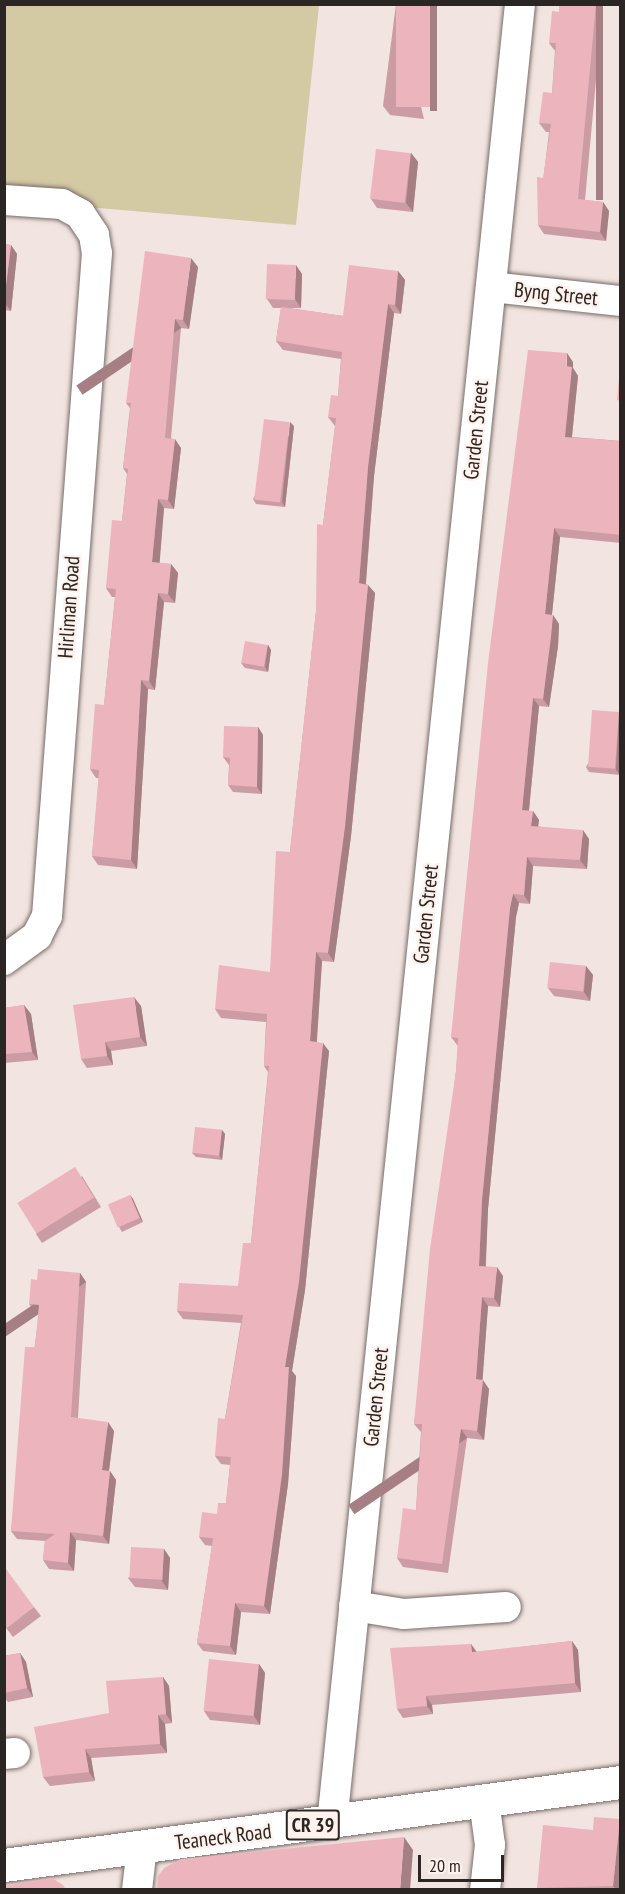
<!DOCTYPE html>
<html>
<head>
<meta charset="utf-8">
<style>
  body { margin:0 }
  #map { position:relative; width:625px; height:1894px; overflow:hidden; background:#f2e4e0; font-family:"PT Sans Narrow",sans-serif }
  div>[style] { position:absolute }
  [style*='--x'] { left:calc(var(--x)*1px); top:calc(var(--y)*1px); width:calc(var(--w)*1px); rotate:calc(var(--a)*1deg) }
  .green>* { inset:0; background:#d3c9a3 }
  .roads { filter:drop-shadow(0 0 2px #776c68) drop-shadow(0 0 2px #776c68) }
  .minor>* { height:30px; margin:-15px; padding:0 15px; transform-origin:15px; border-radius:15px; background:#fff }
  .major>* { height:33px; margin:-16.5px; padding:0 16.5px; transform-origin:16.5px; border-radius:16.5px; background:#fff }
  .wall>* { inset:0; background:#cb9ca3 }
  .shaded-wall>* { inset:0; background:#a57f84; transform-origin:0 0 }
  .building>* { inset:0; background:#ecb5bd; transform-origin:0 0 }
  span { translate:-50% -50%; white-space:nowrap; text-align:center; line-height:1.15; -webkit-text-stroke:4.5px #fff2ed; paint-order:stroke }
  .shield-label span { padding:2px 4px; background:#fff2ed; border:2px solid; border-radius:4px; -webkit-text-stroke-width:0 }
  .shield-label { font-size:20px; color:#2b2624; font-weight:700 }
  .street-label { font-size:21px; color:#2b2624 }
  .frame { position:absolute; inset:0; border:6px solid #2b2624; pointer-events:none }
  .scale { position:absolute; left:418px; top:1855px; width:86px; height:27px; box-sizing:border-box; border:3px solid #2b2624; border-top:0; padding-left:8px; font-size:18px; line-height:21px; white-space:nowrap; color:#2b2624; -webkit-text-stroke:4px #fff2ed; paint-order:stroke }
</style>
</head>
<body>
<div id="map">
  <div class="green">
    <div style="clip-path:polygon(4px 5px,319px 5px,296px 225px,5px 200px)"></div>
  </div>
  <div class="roads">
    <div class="minor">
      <div style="--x:4;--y:200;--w:58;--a:3.9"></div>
      <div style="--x:62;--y:204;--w:21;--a:29"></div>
      <div style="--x:80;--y:214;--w:25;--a:56"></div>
      <div style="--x:94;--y:235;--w:18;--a:81"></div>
      <div style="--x:97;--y:253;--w:665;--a:94.31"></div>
      <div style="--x:47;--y:916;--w:22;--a:117"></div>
      <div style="--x:37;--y:936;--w:41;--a:144"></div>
      <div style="--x:491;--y:287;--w:130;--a:6.2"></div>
      <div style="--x:354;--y:1606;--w:51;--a:9.1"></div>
      <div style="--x:404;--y:1614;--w:102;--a:-3.9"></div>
      <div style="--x:4;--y:1754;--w:11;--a:-5"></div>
      <div style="--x:484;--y:1801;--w:44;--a:82.2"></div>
      <div style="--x:490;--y:1845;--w:45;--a:96.3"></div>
      <div style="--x:332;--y:1823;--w:1829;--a:-84.1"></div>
      <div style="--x:137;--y:1890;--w:43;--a:-83.4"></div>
    </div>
    <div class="major">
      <div style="--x:4;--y:1865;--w:622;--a:-7.67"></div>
    </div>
  </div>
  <div class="wall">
    <div style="clip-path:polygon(396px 4px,424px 119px,390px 115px,383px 106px)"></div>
    <div style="clip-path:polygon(559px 4px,603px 4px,585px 200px,603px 202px,609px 211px,606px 241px,544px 234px,538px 225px,549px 132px,546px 132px,539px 123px,552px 93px,555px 51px,549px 43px,559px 12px)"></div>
    <div style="clip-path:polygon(411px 153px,418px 162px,413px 212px,377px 208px,371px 199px)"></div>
    <div style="clip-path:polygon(4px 244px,11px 245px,17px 254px,11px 311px,5px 310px,4px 317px)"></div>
    <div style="clip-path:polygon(198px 267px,189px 329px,181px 328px,171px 438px,181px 448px,174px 509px,164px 508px,159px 563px,171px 564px,178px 573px,175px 603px,164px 602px,155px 690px,148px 689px,137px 869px,98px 865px,92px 856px,99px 778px,96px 778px,90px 769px,104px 705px,115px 597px,112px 597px,106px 588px,122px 521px,127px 474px,123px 468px,130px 408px,126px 403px)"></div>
    <div style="clip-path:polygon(398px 271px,405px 280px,401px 314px,394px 313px,374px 476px,366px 584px,368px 585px,375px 593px,351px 836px,334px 962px,322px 961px,317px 1042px,329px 1051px,305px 1290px,292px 1371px,296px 1376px,288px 1484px,270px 1614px,241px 1612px,236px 1655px,203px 1651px,197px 1643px,212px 1546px,205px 1545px,199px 1537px,217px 1514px,226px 1503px,230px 1465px,221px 1464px,215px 1456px,225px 1419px,241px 1323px,183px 1319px,177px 1311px,238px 1286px,251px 1243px,268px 1072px,264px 1066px,266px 1022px,221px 1018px,215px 1009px,270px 972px,290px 852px,316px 611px,323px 525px,335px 426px,328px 417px,338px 396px,341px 359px,283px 350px,276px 341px,281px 308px,273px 308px,267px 299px,302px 274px,301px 308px,289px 308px,343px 316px)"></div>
    <div style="clip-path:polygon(573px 362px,573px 368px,578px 376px,572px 437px,621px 441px,621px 543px,560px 537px,552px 615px,553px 615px,559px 624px,558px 646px,549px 707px,539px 706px,529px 811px,533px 811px,539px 820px,538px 826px,589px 839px,587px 869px,533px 866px,530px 904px,519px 903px,516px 917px,488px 1209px,486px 1266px,503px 1276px,500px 1307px,488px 1306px,482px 1380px,489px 1389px,484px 1440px,467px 1438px,448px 1573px,403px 1567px,397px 1558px,416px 1510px,421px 1432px,414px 1424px,456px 1071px,458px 1046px,451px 1037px)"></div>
    <div style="clip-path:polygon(294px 426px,285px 507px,256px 504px,253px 499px)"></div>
    <div style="clip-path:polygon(268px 645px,271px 650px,268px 672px,245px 668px,241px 663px)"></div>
    <div style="clip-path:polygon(619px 712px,621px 714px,620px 775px,589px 772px,586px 767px)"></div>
    <div style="clip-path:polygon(258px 727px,263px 735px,262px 794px,233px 792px,228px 785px,229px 765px,223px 757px)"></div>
    <div style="clip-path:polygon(586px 966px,593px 975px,590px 1001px,554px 996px,548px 988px)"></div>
    <div style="clip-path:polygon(24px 1005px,31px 1014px,38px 1060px,4px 1063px,4px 1008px)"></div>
    <div style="clip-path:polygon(141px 1006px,147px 1046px,111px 1051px,113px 1065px,87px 1068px,81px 1059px)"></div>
    <div style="clip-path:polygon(222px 1130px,225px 1134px,222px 1160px,196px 1157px,192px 1153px)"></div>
    <div style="clip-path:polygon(82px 1176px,101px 1207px,42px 1243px,36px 1234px)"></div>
    <div style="clip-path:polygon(130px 1195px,133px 1199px,143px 1222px,122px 1232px,119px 1227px)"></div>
    <div style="clip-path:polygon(80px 1273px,86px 1282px,78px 1418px,114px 1431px,109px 1471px,110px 1471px,116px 1480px,109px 1544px,76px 1540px,74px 1571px,49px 1569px,43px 1560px,45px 1541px,17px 1539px,11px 1531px,39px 1313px,35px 1312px,29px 1304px,37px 1280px)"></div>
    <div style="clip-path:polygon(164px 1549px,170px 1558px,168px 1590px,135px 1587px,128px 1578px)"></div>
    <div style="clip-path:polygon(34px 1607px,41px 1616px,13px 1637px,4px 1625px)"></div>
    <div style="clip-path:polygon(572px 1641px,578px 1650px,581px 1692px,432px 1705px,433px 1714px,403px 1718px,397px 1709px,471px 1644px,477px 1652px)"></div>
    <div style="clip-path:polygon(20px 1653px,26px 1662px,33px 1697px,8px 1702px,4px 1697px,4px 1656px)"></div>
    <div style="clip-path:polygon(259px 1664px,265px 1673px,260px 1725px,210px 1720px,204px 1711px)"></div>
    <div style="clip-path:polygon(163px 1677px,169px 1686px,172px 1723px,165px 1724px,167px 1753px,91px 1758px,95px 1781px,50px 1786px,43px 1777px,109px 1713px)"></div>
    <div style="clip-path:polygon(620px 1819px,620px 1890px,538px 1890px,537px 1888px)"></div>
  </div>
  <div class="shaded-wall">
    <div style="left:430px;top:4px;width:7px;height:107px"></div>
    <div style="left:596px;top:4px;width:7px;height:196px"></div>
    <div style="clip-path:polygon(411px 153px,418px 162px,413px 212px,406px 203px)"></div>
    <div style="clip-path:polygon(603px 202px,609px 211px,606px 241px,600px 232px)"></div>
    <div style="clip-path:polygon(11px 245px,17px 254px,11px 311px,4px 302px)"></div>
    <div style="clip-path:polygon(191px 258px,198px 267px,189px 329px,183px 320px)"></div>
    <div style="clip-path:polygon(296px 265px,302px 274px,301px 308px,295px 299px)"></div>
    <div style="clip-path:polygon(398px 271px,405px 280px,401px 314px,395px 305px)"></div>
    <div style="clip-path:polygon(388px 304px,394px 313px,374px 476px,365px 592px,359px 583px,368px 467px)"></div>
    <div style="left:175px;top:319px;width:11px;height:119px;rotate:56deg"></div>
    <div style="clip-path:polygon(567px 353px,573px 362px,573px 368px,578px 376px,571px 446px,565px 437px)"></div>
    <div style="clip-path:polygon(290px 422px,294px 426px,285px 507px,282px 502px)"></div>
    <div style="clip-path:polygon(175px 439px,181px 448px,174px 509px,168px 500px)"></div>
    <div style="clip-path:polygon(158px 499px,164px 508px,159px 571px,152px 562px)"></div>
    <div style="clip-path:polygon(554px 528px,560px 537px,551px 623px,545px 614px)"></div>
    <div style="clip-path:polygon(171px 564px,178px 573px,175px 603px,168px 594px)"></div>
    <div style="clip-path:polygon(368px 585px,375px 593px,351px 836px,334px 962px,328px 953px)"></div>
    <div style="clip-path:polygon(158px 593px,164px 602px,155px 690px,149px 681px)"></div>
    <div style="clip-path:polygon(553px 615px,559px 624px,558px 646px,549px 707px,543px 699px)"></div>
    <div style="clip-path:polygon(268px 645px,271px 650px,268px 672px,265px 667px)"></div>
    <div style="clip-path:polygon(141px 680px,148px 689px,137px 869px,131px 860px)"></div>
    <div style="clip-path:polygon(533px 698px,539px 706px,528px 819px,522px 810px)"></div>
    <div style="clip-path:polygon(619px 712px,621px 714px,620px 775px,616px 770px)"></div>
    <div style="clip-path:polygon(258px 727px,263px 735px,262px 794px,257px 787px)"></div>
    <div style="clip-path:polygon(533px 811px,539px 820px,537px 834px,531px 826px)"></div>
    <div style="clip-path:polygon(583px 830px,589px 839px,587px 869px,580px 860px)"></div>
    <div style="clip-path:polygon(527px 857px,533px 866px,530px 904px,524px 895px)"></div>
    <div style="clip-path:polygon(513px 894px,519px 903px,516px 917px,488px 1209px,485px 1275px,479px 1266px,482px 1200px,510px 908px)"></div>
    <div style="clip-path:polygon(316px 952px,322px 961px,316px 1050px,310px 1041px)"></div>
    <div style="clip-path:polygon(586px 966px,593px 975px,590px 1001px,584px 992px)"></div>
    <div style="clip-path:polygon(134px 997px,141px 1006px,147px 1046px,140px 1037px)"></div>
    <div style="clip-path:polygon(24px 1005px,31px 1014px,38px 1060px,32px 1052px)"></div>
    <div style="clip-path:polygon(105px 1042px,111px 1051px,113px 1065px,107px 1056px)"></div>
    <div style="clip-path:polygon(323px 1043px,329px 1051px,305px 1290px,292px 1371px,296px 1376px,288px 1484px,270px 1614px,264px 1606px,285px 1367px)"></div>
    <div style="clip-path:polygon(222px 1130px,225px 1134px,222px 1160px,219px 1155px)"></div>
    <div style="clip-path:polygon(130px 1195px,133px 1199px,143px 1222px,140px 1218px)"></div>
    <div style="clip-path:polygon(497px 1267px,503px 1276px,500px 1307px,494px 1298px)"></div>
    <div style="left:80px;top:1273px;width:11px;height:144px;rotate:56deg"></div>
    <div style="clip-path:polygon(482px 1297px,488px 1306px,482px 1388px,476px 1379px)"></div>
    <div style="clip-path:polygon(483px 1380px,489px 1389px,484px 1440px,477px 1431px)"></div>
    <div style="clip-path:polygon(108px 1422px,114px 1431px,108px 1478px,102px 1470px)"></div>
    <div style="left:461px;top:1429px;width:11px;height:136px;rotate:56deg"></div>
    <div style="clip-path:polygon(110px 1471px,116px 1480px,109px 1544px,103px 1536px)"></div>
    <div style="clip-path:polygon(70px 1532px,76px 1540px,74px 1571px,68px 1563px)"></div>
    <div style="clip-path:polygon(164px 1549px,170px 1558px,168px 1590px,162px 1581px)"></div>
    <div style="clip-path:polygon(235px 1603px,241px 1612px,236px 1655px,230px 1646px)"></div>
    <div style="clip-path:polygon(572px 1641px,578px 1650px,581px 1692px,575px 1683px)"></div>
    <div style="clip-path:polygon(471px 1644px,477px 1653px,472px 1652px)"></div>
    <div style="clip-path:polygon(20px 1653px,26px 1662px,33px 1697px,27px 1688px)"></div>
    <div style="clip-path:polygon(259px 1664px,265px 1673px,260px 1725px,254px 1716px)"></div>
    <div style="clip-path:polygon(163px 1677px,169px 1686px,172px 1723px,166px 1714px)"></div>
    <div style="clip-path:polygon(426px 1696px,432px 1705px,433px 1714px,427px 1706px)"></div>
    <div style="clip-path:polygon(158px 1715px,165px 1724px,167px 1753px,160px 1744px)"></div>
    <div style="clip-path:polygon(85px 1749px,91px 1758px,95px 1781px,89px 1772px)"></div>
    <div style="clip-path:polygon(620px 1819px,621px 1887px,620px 1890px,616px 1890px,613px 1886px)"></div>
    <div style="clip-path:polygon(404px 1837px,413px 1850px,410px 1890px,400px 1890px)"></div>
  </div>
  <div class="building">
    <div style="left:396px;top:4px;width:34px;height:103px"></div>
    <div style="clip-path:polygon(559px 4px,596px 4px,578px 199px,603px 202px,600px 232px,538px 225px,537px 177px,543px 178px,551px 124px,539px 123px,543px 92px,552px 93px,556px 43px,549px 43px,552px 11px,559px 12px)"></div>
    <div style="left:376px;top:149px;width:35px;height:50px;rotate:7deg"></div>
    <div style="clip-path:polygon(4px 244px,11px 245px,4px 302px)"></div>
    <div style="clip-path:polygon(145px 251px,191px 258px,183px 320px,175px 319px,165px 438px,175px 439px,168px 500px,158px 499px,152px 562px,171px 564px,168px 594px,158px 593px,149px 681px,141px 680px,131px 860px,92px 856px,99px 770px,90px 769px,95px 704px,104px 705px,116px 589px,106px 588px,112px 520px,122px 521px,128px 469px,123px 468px,131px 403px,126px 403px)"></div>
    <div style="left:267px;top:264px;width:29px;height:35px;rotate:2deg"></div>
    <div style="clip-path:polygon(349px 265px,398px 271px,395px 305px,388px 304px,368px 467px,359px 583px,368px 585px,345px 827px,328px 953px,316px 952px,310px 1041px,323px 1043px,299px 1282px,285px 1367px,289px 1367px,282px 1475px,264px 1606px,235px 1603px,230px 1646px,197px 1643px,213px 1538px,199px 1537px,202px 1512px,217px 1514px,218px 1503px,226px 1503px,231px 1457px,215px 1456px,218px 1418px,225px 1419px,243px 1315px,177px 1311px,179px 1283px,238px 1286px,243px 1243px,251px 1243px,269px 1066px,264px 1066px,267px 1014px,215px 1009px,219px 965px,270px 972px,276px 851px,290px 852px,316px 611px,317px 524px,323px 525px,336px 418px,328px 417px,331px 395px,338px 396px,342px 352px,276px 341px,281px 307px,343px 316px)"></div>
    <div style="clip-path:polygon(528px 350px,567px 353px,566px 366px,572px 367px,565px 437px,621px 441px,621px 535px,554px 528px,545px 614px,553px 615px,551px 637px,543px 699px,533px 698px,522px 810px,533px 811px,531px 826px,583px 830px,580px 860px,527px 857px,524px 895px,513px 894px,510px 908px,482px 1200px,479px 1266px,497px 1267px,494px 1298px,482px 1297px,476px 1379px,483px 1380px,477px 1431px,461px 1429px,442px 1564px,397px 1558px,403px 1508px,416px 1510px,422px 1424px,414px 1424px,430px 1249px,456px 1071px,458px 1038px,451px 1037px,488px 663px)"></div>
    <div style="clip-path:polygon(620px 367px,621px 367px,621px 401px,617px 400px)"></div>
    <div style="left:264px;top:419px;width:26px;height:81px;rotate:7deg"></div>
    <div style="left:245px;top:641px;width:23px;height:22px;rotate:10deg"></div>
    <div style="left:592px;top:710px;width:27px;height:57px;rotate:4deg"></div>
    <div style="clip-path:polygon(224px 726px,258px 727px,257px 787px,228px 785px,230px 758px,223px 757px)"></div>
    <div style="left:550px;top:962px;width:36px;height:26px;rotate:6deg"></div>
    <div style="clip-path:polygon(134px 997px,140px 1037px,105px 1042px,107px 1056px,81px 1059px,73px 1005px)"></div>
    <div style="clip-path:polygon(24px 1005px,32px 1052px,4px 1054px,4px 1008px)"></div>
    <div style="left:195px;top:1127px;width:27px;height:26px;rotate:6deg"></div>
    <div style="left:75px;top:1167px;width:36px;height:68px;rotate:58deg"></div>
    <div style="left:130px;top:1195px;width:25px;height:24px;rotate:67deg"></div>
    <div style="clip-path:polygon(38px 1269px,80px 1273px,71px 1417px,108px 1422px,102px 1470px,110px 1471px,103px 1536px,70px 1532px,68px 1563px,43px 1560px,45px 1541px,55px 1534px,11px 1531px,25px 1347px,35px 1347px,39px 1305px,29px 1304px,31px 1279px,37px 1280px)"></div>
    <div style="left:131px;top:1547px;width:33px;height:31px;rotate:3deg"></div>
    <div style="clip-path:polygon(6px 1569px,34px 1607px,7px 1628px,4px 1624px,4px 1570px)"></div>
    <div style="clip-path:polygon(572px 1641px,575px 1683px,426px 1696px,427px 1706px,397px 1709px,390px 1648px,471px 1644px,472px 1652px)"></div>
    <div style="clip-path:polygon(20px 1653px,27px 1688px,4px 1693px,4px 1656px)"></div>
    <div style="left:209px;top:1659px;width:50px;height:52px;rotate:6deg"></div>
    <div style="clip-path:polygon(163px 1677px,166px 1714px,158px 1715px,160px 1744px,85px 1749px,89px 1772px,43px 1777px,34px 1727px,109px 1713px,106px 1681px)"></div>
    <div style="clip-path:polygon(594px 1817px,620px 1819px,613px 1886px,537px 1888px,543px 1825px,593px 1830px)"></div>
    <div style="clip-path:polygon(404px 1837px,400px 1890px,157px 1890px,158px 1876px,164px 1868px,181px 1859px)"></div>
    <div style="clip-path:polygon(52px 1878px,63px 1885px,66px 1890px,4px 1890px,4px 1886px)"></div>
  </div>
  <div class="shield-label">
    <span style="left:313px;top:1825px">CR 39</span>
  </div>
  <div class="street-label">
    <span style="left:556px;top:294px;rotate:6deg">Byng Street</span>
    <span style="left:476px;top:430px;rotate:-84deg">Garden Street</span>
    <span style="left:69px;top:607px;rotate:-86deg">Hirliman Road</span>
    <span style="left:426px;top:914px;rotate:-84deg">Garden Street</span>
    <span style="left:376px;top:1397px;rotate:-84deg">Garden Street</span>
    <span style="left:223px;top:1837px;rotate:-7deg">Teaneck Road</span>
  </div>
  <div class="frame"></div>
  <div class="scale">20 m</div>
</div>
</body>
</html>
